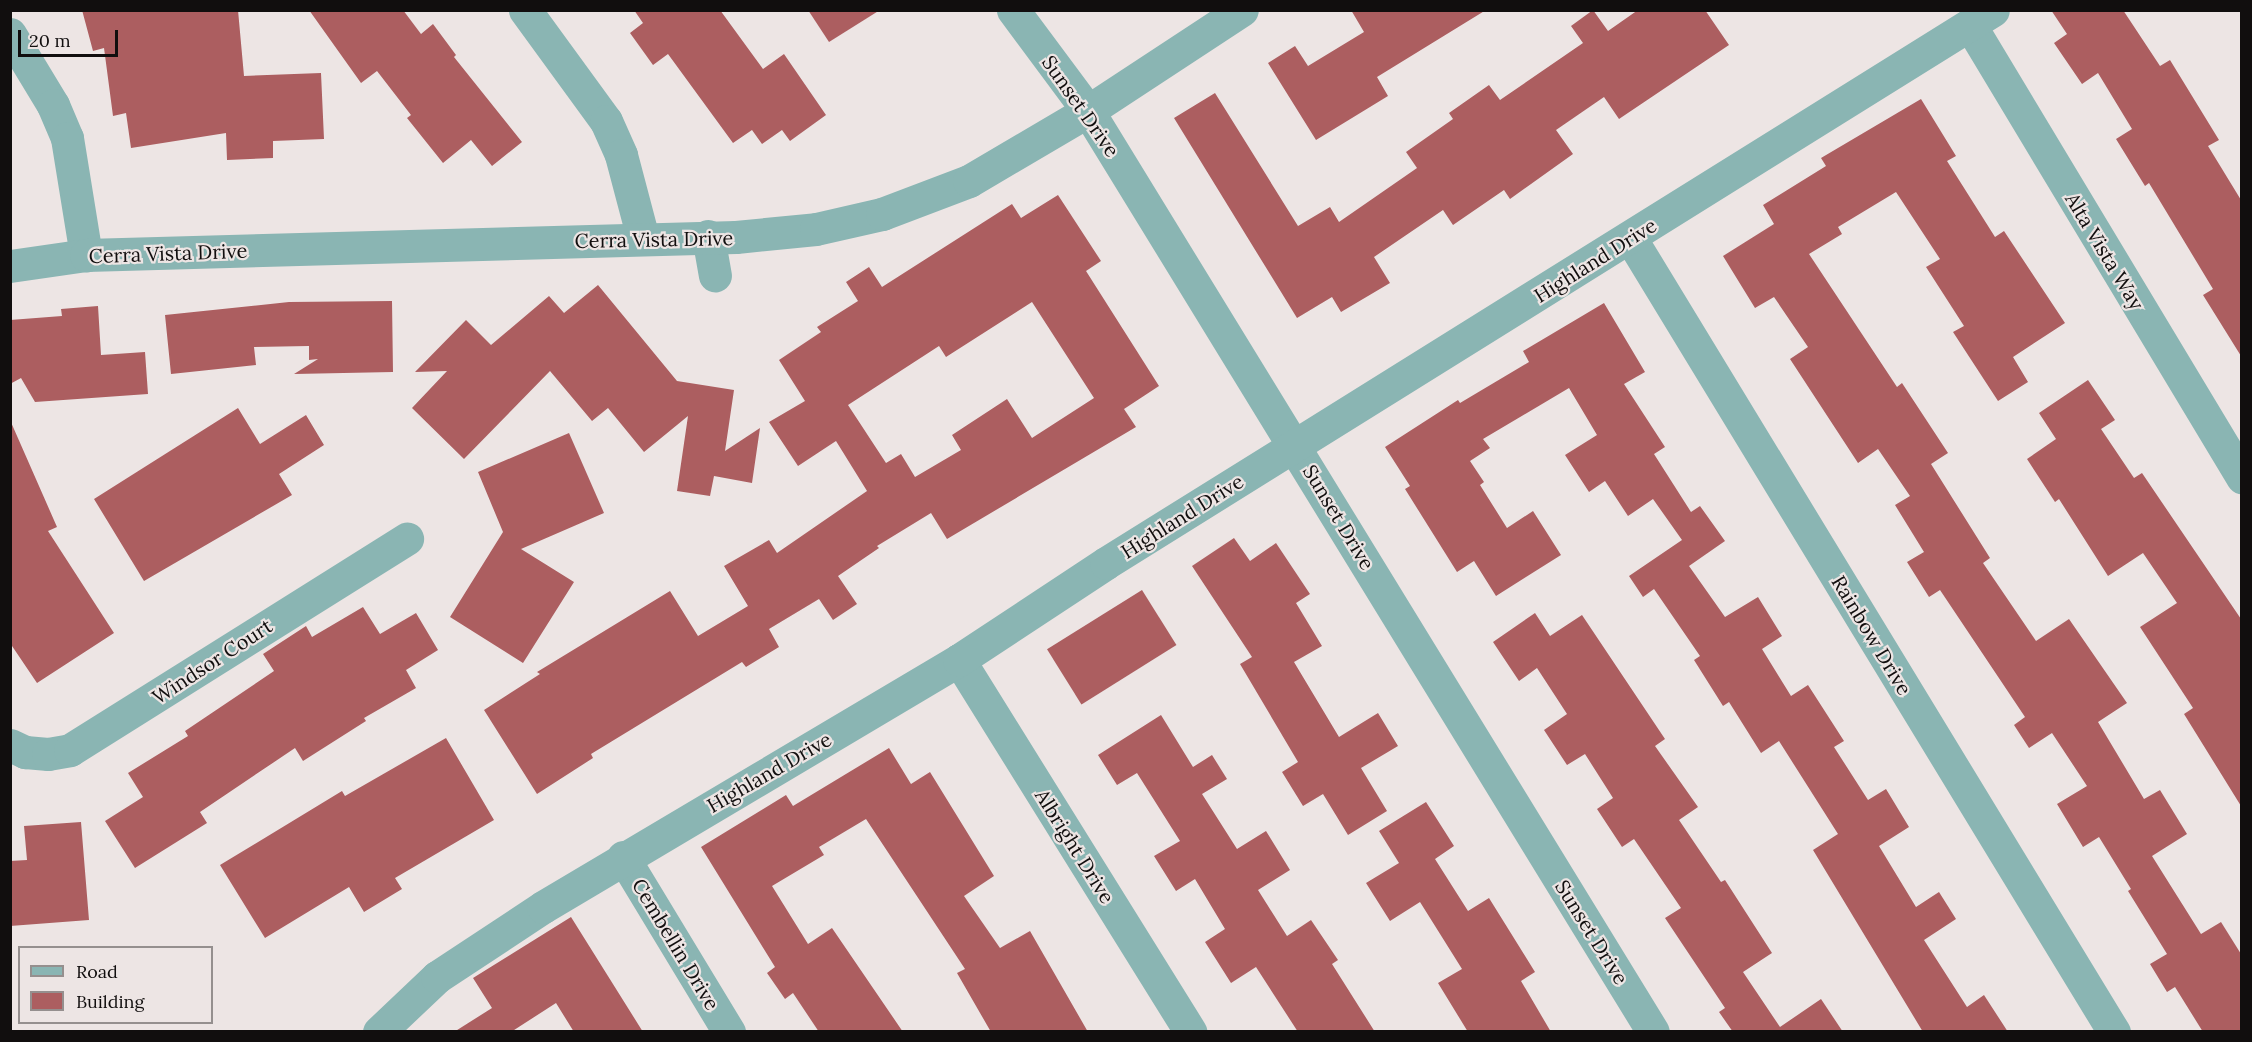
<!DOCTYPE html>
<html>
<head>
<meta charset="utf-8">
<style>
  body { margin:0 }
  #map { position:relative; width:2252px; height:1042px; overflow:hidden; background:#ede5e4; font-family:Lora,serif }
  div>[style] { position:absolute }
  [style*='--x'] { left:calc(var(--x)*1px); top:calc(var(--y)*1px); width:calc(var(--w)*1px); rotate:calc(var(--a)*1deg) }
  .building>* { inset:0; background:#ac5e60; transform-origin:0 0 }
  .minor>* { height:33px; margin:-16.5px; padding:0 16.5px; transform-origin:16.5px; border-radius:16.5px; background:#8ab5b3 }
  span { translate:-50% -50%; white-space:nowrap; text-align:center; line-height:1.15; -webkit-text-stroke:4.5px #ede5e4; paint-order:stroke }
  .street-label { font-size:20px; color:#110e0e }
  .frame { position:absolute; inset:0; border:12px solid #110e0e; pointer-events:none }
  .legend { position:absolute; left:18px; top:946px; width:195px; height:78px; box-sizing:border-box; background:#ede5e4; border:2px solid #958f8e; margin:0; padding:8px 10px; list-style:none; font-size:18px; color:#110e0e }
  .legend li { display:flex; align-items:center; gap:12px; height:30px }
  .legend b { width:30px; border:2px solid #958f8e }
  .scale { position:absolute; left:18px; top:30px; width:100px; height:27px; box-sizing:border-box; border:3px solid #110e0e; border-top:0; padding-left:8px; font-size:18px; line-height:21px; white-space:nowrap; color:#110e0e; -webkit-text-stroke:4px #ede5e4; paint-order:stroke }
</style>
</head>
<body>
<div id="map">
  <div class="building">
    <div style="clip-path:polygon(82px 10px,238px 10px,244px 76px,321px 73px,324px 139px,273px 141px,273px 158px,227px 160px,226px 133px,131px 148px,126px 113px,113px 116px,104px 48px,93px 51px)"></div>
    <div style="clip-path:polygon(309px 10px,403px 10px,421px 34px,433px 24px,456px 55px,454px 57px,522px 142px,492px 166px,471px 140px,443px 163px,407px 118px,411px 115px,377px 71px,361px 83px)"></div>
    <div style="clip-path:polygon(634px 10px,720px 10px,763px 69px,784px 54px,826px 115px,790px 141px,782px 130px,762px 144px,752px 130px,733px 143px,668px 54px,653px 65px,630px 33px,643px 23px)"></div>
    <div style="clip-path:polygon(808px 10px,880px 10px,829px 42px)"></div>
    <div style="clip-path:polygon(1351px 10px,1486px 10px,1377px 77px,1388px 96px,1316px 140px,1268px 63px,1295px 46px,1308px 66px,1364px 32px)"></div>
    <div style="clip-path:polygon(1593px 10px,1608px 31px,1638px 10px,1705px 10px,1729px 45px,1619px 119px,1604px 97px,1556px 130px,1573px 154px,1510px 199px,1504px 190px,1453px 225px,1443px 210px,1374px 257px,1390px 283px,1341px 312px,1332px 297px,1297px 318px,1174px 118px,1215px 93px,1298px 226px,1330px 207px,1339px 222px,1417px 168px,1406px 152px,1453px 119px,1449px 113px,1489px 85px,1500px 100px,1583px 43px,1571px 26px)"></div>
    <div style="clip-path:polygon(2051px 10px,2123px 10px,2160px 66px,2170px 60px,2219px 140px,2208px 146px,2241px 200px,2241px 356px,2203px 295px,2213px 289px,2149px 183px,2145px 186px,2116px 139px,2132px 129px,2098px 73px,2082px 84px,2054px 43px,2067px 34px)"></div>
    <div style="clip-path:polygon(1921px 99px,1956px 156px,1947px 161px,1995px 237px,2004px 231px,2065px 323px,2013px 357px,2028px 382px,1998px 401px,1953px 332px,1964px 326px,1926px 267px,1940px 259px,1896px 192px,1838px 227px,1842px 234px,1809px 254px,1897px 387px,1902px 383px,1948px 453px,1931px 464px,1990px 558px,1983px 563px,2036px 641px,2069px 619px,2127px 703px,2098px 722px,2144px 799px,2160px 790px,2187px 834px,2152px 856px,2201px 934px,2221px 922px,2241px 954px,2241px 1032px,2203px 1032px,2175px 987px,2167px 992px,2150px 964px,2167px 954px,2128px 891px,2131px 889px,2099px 837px,2083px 847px,2057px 804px,2087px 786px,2052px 733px,2029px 748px,2014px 725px,2025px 717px,1940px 590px,1929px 597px,1907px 562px,1924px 552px,1895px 505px,1910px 496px,1878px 449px,1858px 463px,1790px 359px,1808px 347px,1774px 297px,1755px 308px,1723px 256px,1774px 224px,1763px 205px,1826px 166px,1821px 158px)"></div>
    <div style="clip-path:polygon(evenodd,1058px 195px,1101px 261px,1086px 271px,1159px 386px,1124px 409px,1136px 427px,947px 539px,931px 513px,877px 546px,879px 548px,838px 576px,857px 604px,833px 620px,819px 599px,769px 629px,779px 647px,746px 667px,742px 662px,591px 754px,593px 758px,537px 794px,484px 710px,540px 674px,537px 672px,670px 591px,698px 636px,748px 606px,724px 566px,769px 540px,777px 553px,867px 491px,836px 441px,798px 466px,769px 422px,805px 401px,779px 360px,821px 332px,817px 327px,858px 301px,846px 282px,869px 267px,882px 287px,1012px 204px,1021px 218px,1058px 195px,1032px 302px,1094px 398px,1032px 438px,1007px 399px,952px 435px,961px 450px,915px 477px,901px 454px,886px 463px,848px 405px,939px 346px,946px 357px,1032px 302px)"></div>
    <div style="clip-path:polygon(598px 285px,677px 381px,734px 390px,725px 451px,760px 428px,752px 483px,714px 476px,710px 496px,677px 491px,688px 416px,644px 452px,608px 408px,592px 421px,550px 371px,464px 459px,412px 408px,447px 371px,415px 372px,466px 320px,491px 345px,549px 296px,564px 313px)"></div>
    <div style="clip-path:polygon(392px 301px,393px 372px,294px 374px,318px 359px,309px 360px,309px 346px,254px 347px,256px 365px,171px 374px,165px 315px,289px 302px)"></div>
    <div style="clip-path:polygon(1604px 303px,1645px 372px,1624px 384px,1665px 447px,1654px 454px,1691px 512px,1700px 506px,1725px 541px,1689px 566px,1725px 617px,1758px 597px,1782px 636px,1762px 649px,1791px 696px,1808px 685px,1844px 741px,1834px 747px,1868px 800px,1886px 789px,1909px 827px,1879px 846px,1916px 907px,1939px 892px,1956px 919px,1924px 940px,1967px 1007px,1984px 995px,2008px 1032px,1923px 1032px,1813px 850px,1838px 834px,1779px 741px,1761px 753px,1729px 702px,1723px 706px,1694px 660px,1700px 656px,1654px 589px,1643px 597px,1629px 576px,1682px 540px,1653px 499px,1628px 516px,1605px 481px,1589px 492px,1565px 455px,1597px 435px,1569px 388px,1483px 439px,1490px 448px,1470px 461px,1484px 482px,1480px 485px,1507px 528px,1533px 511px,1561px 555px,1496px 596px,1474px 561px,1457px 572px,1405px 489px,1410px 486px,1385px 447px,1458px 400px,1460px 403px,1529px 362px,1523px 351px)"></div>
    <div style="clip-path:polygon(98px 306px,101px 355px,145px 352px,148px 394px,35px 402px,21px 378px,10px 384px,10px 320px,62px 316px,61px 309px)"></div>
    <div style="clip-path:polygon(2088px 380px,2115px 420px,2101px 429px,2134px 478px,2142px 473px,2241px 619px,2241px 806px,2184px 714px,2193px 708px,2140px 627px,2177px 603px,2143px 553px,2108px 576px,2059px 499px,2055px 502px,2027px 459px,2056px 439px,2039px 413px)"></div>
    <div style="clip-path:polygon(238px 408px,260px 444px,306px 415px,324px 445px,279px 474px,292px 495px,144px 581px,94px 499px)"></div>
    <div style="clip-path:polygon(10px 420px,57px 527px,48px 531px,114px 633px,37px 683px,10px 643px)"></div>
    <div style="clip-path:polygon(569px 433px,604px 513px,521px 549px,574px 582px,523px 663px,450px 617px,503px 532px,478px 472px)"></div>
    <div style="clip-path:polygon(1234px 538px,1250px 561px,1276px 543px,1310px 594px,1296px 603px,1322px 646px,1294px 662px,1339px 737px,1378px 713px,1398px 746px,1361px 768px,1387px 811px,1348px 835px,1323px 794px,1303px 806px,1282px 772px,1298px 762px,1240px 664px,1252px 657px,1192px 566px)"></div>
    <div style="left:1142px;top:590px;width:65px;height:112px;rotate:58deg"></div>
    <div style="clip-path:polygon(363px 607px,380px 634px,416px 613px,438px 650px,406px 670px,416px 688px,364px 718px,366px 721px,303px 761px,295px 748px,200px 812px,207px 823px,135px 868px,105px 821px,143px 797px,128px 773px,188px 736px,185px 731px,274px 671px,263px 654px,306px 626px,312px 637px)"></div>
    <div style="clip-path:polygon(1535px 613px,1550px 636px,1582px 615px,1665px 739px,1655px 746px,1698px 807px,1679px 820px,1721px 882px,1725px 880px,1772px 953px,1743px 972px,1780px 1027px,1821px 999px,1843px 1032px,1733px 1032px,1719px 1012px,1725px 1008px,1665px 918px,1681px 908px,1634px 839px,1622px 847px,1597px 809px,1613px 798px,1585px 754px,1567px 765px,1544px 730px,1567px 714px,1537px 668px,1519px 681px,1493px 642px)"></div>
    <div style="clip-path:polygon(1161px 715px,1193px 767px,1212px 755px,1227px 779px,1202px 794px,1237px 849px,1266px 831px,1290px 870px,1258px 890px,1287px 936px,1311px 920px,1338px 960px,1332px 964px,1375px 1032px,1298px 1032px,1256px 967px,1231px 983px,1205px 942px,1225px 929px,1195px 879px,1176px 891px,1154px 856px,1180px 841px,1137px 773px,1117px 785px,1098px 755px)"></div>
    <div style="clip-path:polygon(446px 738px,494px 820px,395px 878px,402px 889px,364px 912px,349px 887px,265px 938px,220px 865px,342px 791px,345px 796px)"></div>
    <div style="clip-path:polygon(889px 748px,911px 784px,930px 772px,994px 876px,964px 896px,1000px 948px,1030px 931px,1088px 1032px,991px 1032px,957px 973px,965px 969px,866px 819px,819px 847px,824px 855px,772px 886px,808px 944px,832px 928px,903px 1032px,819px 1032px,793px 993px,785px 999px,767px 973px,775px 967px,701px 847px,786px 795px,793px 806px)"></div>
    <div style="clip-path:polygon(1426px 802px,1454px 846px,1435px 859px,1468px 911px,1489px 898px,1535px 972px,1521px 981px,1551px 1032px,1468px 1032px,1438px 983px,1462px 969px,1420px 902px,1390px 921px,1366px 883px,1399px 863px,1379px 831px)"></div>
    <div style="clip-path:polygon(81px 822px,89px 920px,10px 926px,10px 861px,27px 860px,24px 826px)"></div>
    <div style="clip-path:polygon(571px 917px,643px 1032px,574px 1032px,556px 1003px,511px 1032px,454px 1032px,492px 1008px,473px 978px)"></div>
  </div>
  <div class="minor">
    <div style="--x:525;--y:10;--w:137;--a:53.9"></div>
    <div style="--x:606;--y:121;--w:37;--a:66"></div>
    <div style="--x:621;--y:155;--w:86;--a:75.2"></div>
    <div style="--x:1013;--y:10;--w:126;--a:53.4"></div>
    <div style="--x:1088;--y:111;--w:1080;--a:58.47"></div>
    <div style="--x:1970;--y:25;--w:528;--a:58.96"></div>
    <div style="--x:10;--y:34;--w:83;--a:58.8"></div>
    <div style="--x:53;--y:105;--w:36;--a:67"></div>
    <div style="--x:67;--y:138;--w:119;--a:80.8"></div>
    <div style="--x:708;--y:236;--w:40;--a:80"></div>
    <div style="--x:1631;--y:239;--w:929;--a:58.66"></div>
    <div style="--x:10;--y:266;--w:77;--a:-8.2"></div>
    <div style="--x:86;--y:255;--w:650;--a:-1.59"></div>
    <div style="--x:736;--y:237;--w:80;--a:-5.7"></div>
    <div style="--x:816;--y:229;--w:68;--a:-12.8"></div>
    <div style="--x:882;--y:214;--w:93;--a:-20.8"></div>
    <div style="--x:969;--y:181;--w:138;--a:-30.5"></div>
    <div style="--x:1088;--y:111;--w:184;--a:-33.3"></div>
    <div style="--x:959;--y:660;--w:438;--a:58.1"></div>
    <div style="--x:10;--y:745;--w:17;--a:25"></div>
    <div style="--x:25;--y:752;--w:23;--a:5"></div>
    <div style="--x:48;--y:754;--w:22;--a:-10"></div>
    <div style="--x:70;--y:750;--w:398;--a:-32.1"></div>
    <div style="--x:623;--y:857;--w:205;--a:58.8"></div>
    <div style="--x:379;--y:1032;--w:80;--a:-43.5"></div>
    <div style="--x:437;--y:977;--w:127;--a:-33.4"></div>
    <div style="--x:543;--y:907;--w:484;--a:-30.7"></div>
    <div style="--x:959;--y:660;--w:176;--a:-33.4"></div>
    <div style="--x:1106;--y:563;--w:1045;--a:-31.94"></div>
  </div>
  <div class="street-label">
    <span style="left:1081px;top:106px;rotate:55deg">Sunset Drive</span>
    <span style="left:654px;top:239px;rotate:-1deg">Cerra Vista Drive</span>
    <span style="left:2105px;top:251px;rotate:59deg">Alta Vista Way</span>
    <span style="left:168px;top:253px;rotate:-2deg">Cerra Vista Drive</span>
    <span style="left:1595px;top:260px;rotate:-32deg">Highland Drive</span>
    <span style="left:1182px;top:516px;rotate:-32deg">Highland Drive</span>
    <span style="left:1339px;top:517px;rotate:59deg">Sunset Drive</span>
    <span style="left:1872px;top:635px;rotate:59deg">Rainbow Drive</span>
    <span style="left:212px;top:661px;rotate:-33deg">Windsor Court</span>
    <span style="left:769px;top:772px;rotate:-30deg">Highland Drive</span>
    <span style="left:1075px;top:846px;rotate:58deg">Albright Drive</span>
    <span style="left:1592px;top:932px;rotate:58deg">Sunset Drive</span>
    <span style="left:676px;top:944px;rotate:59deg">Cembellin Drive</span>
  </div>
  <div class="frame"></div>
  <ul class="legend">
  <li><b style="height:8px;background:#8ab5b3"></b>Road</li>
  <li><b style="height:16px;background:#ac5e60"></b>Building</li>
  </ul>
  <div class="scale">20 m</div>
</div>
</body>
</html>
